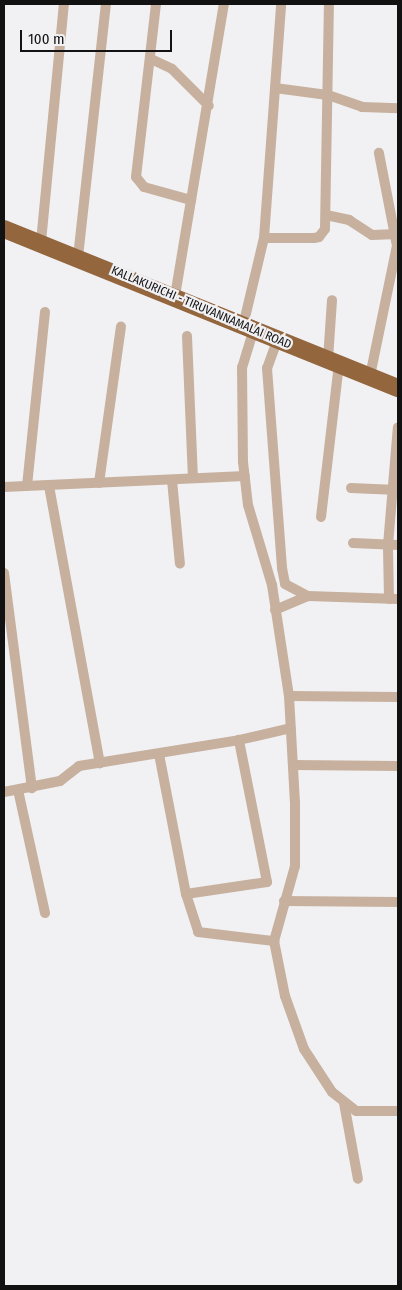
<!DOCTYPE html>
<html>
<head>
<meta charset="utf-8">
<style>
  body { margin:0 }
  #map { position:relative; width:402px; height:1290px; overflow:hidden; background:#f1f1f4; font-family:"Fira Sans Condensed",sans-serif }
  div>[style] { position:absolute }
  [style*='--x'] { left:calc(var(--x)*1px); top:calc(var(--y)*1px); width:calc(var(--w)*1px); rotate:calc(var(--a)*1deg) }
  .street>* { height:10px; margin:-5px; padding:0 5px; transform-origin:5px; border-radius:5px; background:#c7b19e }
  .highway>* { height:18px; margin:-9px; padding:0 9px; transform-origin:9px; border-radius:9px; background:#93663d }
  span { translate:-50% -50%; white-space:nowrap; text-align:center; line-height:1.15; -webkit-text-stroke:4.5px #f1f1f4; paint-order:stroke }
  .street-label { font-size:12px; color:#121213 }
  .frame { position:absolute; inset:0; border:5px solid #121213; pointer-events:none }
  .scale { position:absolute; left:20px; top:30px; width:152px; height:22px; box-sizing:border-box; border:2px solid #121213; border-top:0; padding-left:6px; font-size:15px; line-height:18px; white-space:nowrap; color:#121213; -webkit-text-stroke:4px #f1f1f4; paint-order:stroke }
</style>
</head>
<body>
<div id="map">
  <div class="street">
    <div style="--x:156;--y:4;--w:174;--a:96.6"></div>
    <div style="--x:136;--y:177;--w:13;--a:51"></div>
    <div style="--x:144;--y:187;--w:49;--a:15.5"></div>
    <div style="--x:151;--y:59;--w:23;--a:25"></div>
    <div style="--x:172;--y:69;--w:52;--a:45"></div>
    <div style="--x:275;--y:88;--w:53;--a:7.5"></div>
    <div style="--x:328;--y:95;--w:36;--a:19"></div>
    <div style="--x:362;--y:107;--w:36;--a:2"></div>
    <div style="--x:326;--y:215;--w:24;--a:12"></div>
    <div style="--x:349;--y:220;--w:27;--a:33"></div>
    <div style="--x:372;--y:235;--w:26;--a:-2"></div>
    <div style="--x:264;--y:238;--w:50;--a:0"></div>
    <div style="--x:314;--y:238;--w:5;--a:-11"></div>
    <div style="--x:319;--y:237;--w:10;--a:-53"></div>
    <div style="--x:325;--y:229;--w:225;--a:-89"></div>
    <div style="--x:41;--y:242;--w:239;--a:-84.5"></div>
    <div style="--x:78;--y:257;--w:255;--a:-83.7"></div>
    <div style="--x:175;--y:296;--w:296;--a:-80.5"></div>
    <div style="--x:243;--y:326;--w:90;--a:-76.6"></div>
    <div style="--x:264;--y:238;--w:235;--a:-85.8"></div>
    <div style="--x:253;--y:332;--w:37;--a:107"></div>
    <div style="--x:242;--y:367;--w:95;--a:89.4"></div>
    <div style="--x:243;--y:462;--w:43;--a:83.4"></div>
    <div style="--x:248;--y:505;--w:84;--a:73.3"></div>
    <div style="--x:272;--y:585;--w:112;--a:81.3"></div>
    <div style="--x:289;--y:696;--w:106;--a:86.8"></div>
    <div style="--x:295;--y:802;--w:64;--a:90"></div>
    <div style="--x:295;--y:866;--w:78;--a:105.6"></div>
    <div style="--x:274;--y:941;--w:56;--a:78.7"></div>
    <div style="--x:285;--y:996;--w:56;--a:70.3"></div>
    <div style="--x:304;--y:1049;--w:51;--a:56.9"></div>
    <div style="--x:332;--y:1092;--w:31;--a:38"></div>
    <div style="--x:356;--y:1111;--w:42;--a:0"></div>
    <div style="--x:187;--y:336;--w:141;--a:87.6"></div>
    <div style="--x:277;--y:341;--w:29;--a:110"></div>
    <div style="--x:267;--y:368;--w:201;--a:85.7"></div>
    <div style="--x:282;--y:568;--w:16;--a:79"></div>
    <div style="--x:285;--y:584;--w:26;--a:28"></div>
    <div style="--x:328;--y:359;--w:59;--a:-86.1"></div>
    <div style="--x:370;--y:376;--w:133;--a:-78.3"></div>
    <div style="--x:397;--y:246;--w:95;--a:-101"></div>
    <div style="--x:172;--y:480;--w:84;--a:84.6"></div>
    <div style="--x:99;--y:483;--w:158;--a:-82"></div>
    <div style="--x:27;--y:486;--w:175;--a:-84.1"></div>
    <div style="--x:49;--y:486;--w:282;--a:79.6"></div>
    <div style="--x:4;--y:487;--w:241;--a:-2.6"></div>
    <div style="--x:351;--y:488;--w:46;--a:2.5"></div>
    <div style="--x:321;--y:517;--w:154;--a:-83.3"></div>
    <div style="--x:353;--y:543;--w:45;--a:2.5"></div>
    <div style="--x:4;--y:573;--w:217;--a:82.6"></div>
    <div style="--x:389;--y:599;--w:54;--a:-91.1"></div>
    <div style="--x:388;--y:545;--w:118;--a:-85.2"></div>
    <div style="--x:275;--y:610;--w:36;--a:-23"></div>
    <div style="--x:308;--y:596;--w:90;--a:1.9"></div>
    <div style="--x:289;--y:696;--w:109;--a:0.5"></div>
    <div style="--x:159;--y:754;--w:143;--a:79.1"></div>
    <div style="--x:186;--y:894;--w:40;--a:72"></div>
    <div style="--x:198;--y:932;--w:77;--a:6.8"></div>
    <div style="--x:293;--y:765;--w:105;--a:0.5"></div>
    <div style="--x:18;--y:790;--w:126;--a:77.6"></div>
    <div style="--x:4;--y:792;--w:57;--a:-11.1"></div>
    <div style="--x:60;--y:781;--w:24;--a:-38"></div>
    <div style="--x:79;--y:766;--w:162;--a:-9.2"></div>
    <div style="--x:239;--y:740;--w:53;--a:-13"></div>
    <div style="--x:186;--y:894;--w:82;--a:-8.4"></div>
    <div style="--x:267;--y:882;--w:145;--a:-101.2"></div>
    <div style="--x:284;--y:901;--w:114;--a:0.5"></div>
    <div style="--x:344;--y:1103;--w:77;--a:79.6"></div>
  </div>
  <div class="highway">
    <div style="--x:4;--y:229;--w:425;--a:22"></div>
  </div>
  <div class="street-label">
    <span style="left:201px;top:308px;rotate:23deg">KALLAKURICHI - TIRUVANNAMALAI ROAD</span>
  </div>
  <div class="frame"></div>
  <div class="scale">100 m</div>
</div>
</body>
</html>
